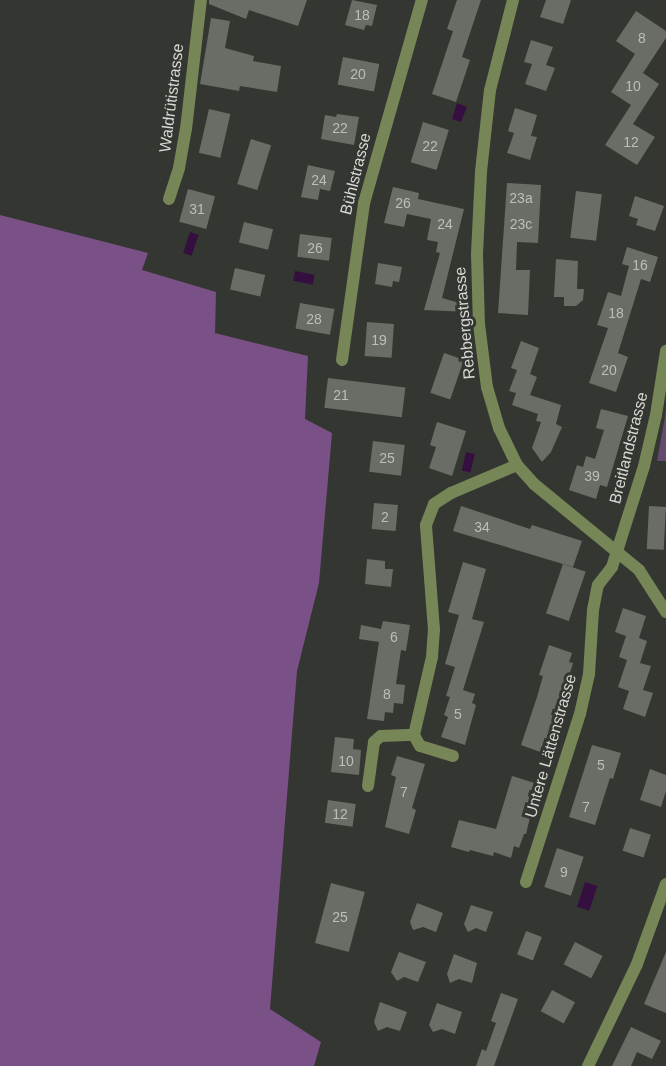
<!DOCTYPE html>
<html>
<head>
<meta charset="utf-8">
<style>
  body { margin:0 }
  #map { position:relative; width:666px; height:1066px; overflow:hidden; background:#343731; font-family:Helvetica,sans-serif }
  div>[style] { position:absolute }
  [style*='--x'] { left:calc(var(--x)*1px); top:calc(var(--y)*1px); width:calc(var(--w)*1px); rotate:calc(var(--a)*1deg) }
  .green>* { inset:0; background:#654a6d }
  .forest>* { inset:0; background:#7a5187 }
  .water>* { inset:0; background:#360f41; transform-origin:0 0 }
  .building>* { inset:0; background:#6a6c66; transform-origin:0 0 }
  .street>* { height:12px; margin:-6px; padding:0 6px; transform-origin:6px; border-radius:6px; background:#768657 }
  span { translate:-50% -50%; white-space:nowrap; text-align:center; line-height:1.15; -webkit-text-stroke:6px #343731; paint-order:stroke }
  .number-label { font-size:14px; color:#bcbeb9 }
  .number-label span { -webkit-text-stroke-width:0 }
  .street-label { font-size:16px; color:#d7d9d5 }
</style>
</head>
<body>
<div id="map">
  <div class="green">
    <div style="clip-path:polygon(666px 411px,666px 461px,657px 461px)"></div>
  </div>
  <div class="forest">
    <div style="clip-path:polygon(0 215px,148px 253px,142px 270px,216px 292px,215px 333px,308px 356px,305px 419px,332px 433px,319px 583px,297px 671px,270px 1009px,321px 1042px,314px 1066px,0 1066px)"></div>
  </div>
  <div class="water">
    <div style="clip-path:polygon(457px 103px,467px 107px,461px 122px,452px 119px)"></div>
    <div style="left:190px;top:232px;width:9px;height:22px;rotate:18deg"></div>
    <div style="left:295px;top:271px;width:20px;height:10px;rotate:11deg"></div>
    <div style="left:466px;top:452px;width:9px;height:19px;rotate:13deg"></div>
    <div style="left:585px;top:882px;width:13px;height:26px;rotate:18deg"></div>
  </div>
  <div class="building">
    <div style="clip-path:polygon(209px 0,307px 0,298px 26px,249px 10px,246px 19px,209px 4px)"></div>
    <div style="clip-path:polygon(352px 0,377px 5px,372px 26px,366px 25px,364px 30px,345px 25px)"></div>
    <div style="clip-path:polygon(457px 0,481px 0,462px 57px,470px 60px,456px 102px,432px 94px,453px 31px,447px 29px)"></div>
    <div style="clip-path:polygon(546px 0,571px 0,563px 24px,540px 17px)"></div>
    <div style="clip-path:polygon(636px 11px,666px 31px,666px 38px,643px 73px,659px 84px,633px 124px,655px 137px,637px 165px,605px 145px,631px 105px,611px 92px,635px 54px,616px 41px)"></div>
    <div style="clip-path:polygon(211px 18px,230px 21px,225px 48px,254px 56px,253px 61px,281px 66px,277px 92px,240px 86px,239px 91px,200px 84px)"></div>
    <div style="clip-path:polygon(531px 40px,553px 47px,546px 65px,555px 68px,546px 91px,525px 84px,532px 64px,524px 62px)"></div>
    <div style="left:343px;top:57px;width:37px;height:28px;rotate:11deg"></div>
    <div style="clip-path:polygon(515px 108px,537px 115px,531px 136px,537px 137px,530px 160px,507px 153px,514px 133px,508px 131px)"></div>
    <div style="left:209px;top:109px;width:22px;height:45px;rotate:13deg"></div>
    <div style="clip-path:polygon(337px 114px,359px 117px,354px 145px,321px 139px,325px 115px,336px 117px)"></div>
    <div style="left:423px;top:122px;width:27px;height:42px;rotate:17deg"></div>
    <div style="left:251px;top:139px;width:21px;height:47px;rotate:17deg"></div>
    <div style="clip-path:polygon(308px 165px,335px 171px,330px 191px,320px 189px,318px 200px,301px 197px)"></div>
    <div style="clip-path:polygon(507px 183px,541px 185px,538px 243px,517px 242px,516px 270px,530px 270px,528px 315px,498px 313px)"></div>
    <div style="clip-path:polygon(393px 187px,419px 193px,418px 199px,464px 209px,442px 298px,470px 306px,470px 312px,424px 310px,440px 253px,436px 252px,438px 242px,427px 240px,431px 219px,407px 214px,404px 227px,384px 223px)"></div>
    <div style="left:188px;top:189px;width:28px;height:34px;rotate:15deg"></div>
    <div style="left:576px;top:191px;width:26px;height:47px;rotate:7deg"></div>
    <div style="clip-path:polygon(635px 196px,664px 206px,655px 231px,636px 225px,638px 219px,629px 216px)"></div>
    <div style="left:244px;top:222px;width:30px;height:21px;rotate:14deg"></div>
    <div style="left:300px;top:234px;width:32px;height:23px;rotate:7deg"></div>
    <div style="clip-path:polygon(627px 247px,658px 257px,650px 282px,641px 279px,618px 353px,628px 357px,616px 392px,589px 383px,608px 328px,597px 325px,608px 292px,621px 296px,629px 266px,622px 264px)"></div>
    <div style="clip-path:polygon(556px 259px,578px 261px,577px 289px,584px 289px,583px 300px,576px 306px,564px 306px,564px 297px,554px 297px)"></div>
    <div style="clip-path:polygon(378px 263px,402px 267px,399px 282px,393px 281px,392px 287px,375px 284px)"></div>
    <div style="left:235px;top:268px;width:31px;height:22px;rotate:13deg"></div>
    <div style="left:300px;top:303px;width:35px;height:26px;rotate:10deg"></div>
    <div style="left:367px;top:322px;width:27px;height:34px;rotate:4deg"></div>
    <div style="clip-path:polygon(521px 341px,539px 348px,530px 374px,537px 377px,530px 395px,561px 405px,556px 424px,562px 427px,551px 452px,542px 462px,532px 448px,541px 422px,536px 421px,538px 414px,512px 405px,516px 393px,509px 391px,517px 370px,511px 368px)"></div>
    <div style="left:444px;top:353px;width:21px;height:42px;rotate:19deg"></div>
    <div style="left:328px;top:378px;width:78px;height:30px;rotate:7deg"></div>
    <div style="clip-path:polygon(601px 409px,628px 416px,607px 487px,600px 485px,596px 499px,569px 490px,577px 465px,583px 467px,586px 456px,595px 459px,604px 430px,596px 428px)"></div>
    <div style="clip-path:polygon(437px 422px,466px 431px,452px 476px,429px 468px,436px 447px,430px 445px)"></div>
    <div style="left:373px;top:441px;width:32px;height:31px;rotate:7deg"></div>
    <div style="left:374px;top:503px;width:24px;height:26px;rotate:5deg"></div>
    <div style="clip-path:polygon(461px 506px,530px 529px,532px 525px,582px 541px,573px 567px,453px 531px)"></div>
    <div style="left:649px;top:506px;width:17px;height:43px;rotate:3deg"></div>
    <div style="clip-path:polygon(367px 559px,385px 561px,385px 569px,393px 569px,391px 587px,365px 584px)"></div>
    <div style="clip-path:polygon(463px 562px,486px 569px,472px 619px,484px 622px,463px 690px,475px 694px,472px 703px,476px 705px,465px 745px,441px 737px,448px 717px,444px 715px,450px 697px,446px 696px,455px 667px,445px 664px,459px 615px,448px 612px)"></div>
    <div style="left:563px;top:564px;width:24px;height:52px;rotate:19deg"></div>
    <div style="clip-path:polygon(623px 608px,646px 616px,639px 638px,647px 641px,640px 663px,651px 666px,643px 690px,653px 693px,645px 717px,623px 709px,629px 691px,618px 687px,627px 660px,619px 657px,626px 636px,615px 632px)"></div>
    <div style="clip-path:polygon(383px 621px,410px 625px,406px 651px,401px 650px,396px 684px,405px 685px,403px 704px,394px 703px,393px 713px,385px 712px,384px 721px,367px 719px,379px 642px,359px 639px,361px 625px,381px 629px)"></div>
    <div style="clip-path:polygon(549px 645px,572px 653px,569px 662px,573px 663px,566px 686px,569px 686px,563px 704px,565px 705px,551px 745px,546px 744px,543px 753px,521px 745px,537px 697px,543px 676px,539px 675px)"></div>
    <div style="clip-path:polygon(335px 737px,354px 739px,353px 749px,361px 750px,359px 775px,331px 772px)"></div>
    <div style="clip-path:polygon(592px 745px,621px 753px,613px 779px,610px 778px,595px 825px,569px 817px)"></div>
    <div style="clip-path:polygon(397px 756px,425px 764px,412px 808px,416px 810px,409px 834px,385px 827px,396px 777px,391px 775px)"></div>
    <div style="clip-path:polygon(650px 769px,666px 775px,666px 791px,661px 807px,640px 800px)"></div>
    <div style="clip-path:polygon(512px 776px,535px 783px,532px 792px,536px 793px,526px 834px,524px 834px,519px 848px,514px 846px,511px 858px,494px 852px,493px 856px,470px 850px,469px 852px,451px 847px,459px 820px,496px 829px)"></div>
    <div style="left:328px;top:800px;width:28px;height:23px;rotate:8deg"></div>
    <div style="left:630px;top:828px;width:22px;height:24px;rotate:18deg"></div>
    <div style="left:557px;top:848px;width:28px;height:41px;rotate:18deg"></div>
    <div style="left:331px;top:883px;width:35px;height:62px;rotate:15deg"></div>
    <div style="clip-path:polygon(417px 903px,443px 913px,436px 932px,423px 927px,413px 930px,410px 922px)"></div>
    <div style="clip-path:polygon(471px 905px,493px 912px,486px 932px,476px 928px,468px 932px,464px 924px)"></div>
    <div style="left:526px;top:931px;width:17px;height:25px;rotate:21deg"></div>
    <div style="left:575px;top:942px;width:31px;height:25px;rotate:27deg"></div>
    <div style="clip-path:polygon(399px 952px,426px 962px,418px 982px,404px 977px,397px 981px,391px 972px)"></div>
    <div style="clip-path:polygon(666px 952px,666px 1013px,644px 1004px)"></div>
    <div style="clip-path:polygon(454px 954px,477px 963px,472px 983px,459px 979px,450px 983px,447px 974px)"></div>
    <div style="left:552px;top:990px;width:26px;height:24px;rotate:28deg"></div>
    <div style="clip-path:polygon(501px 993px,518px 999px,494px 1066px,476px 1066px,482px 1049px,486px 1051px,496px 1023px,491px 1021px)"></div>
    <div style="clip-path:polygon(380px 1002px,407px 1012px,400px 1031px,387px 1027px,378px 1031px,374px 1022px)"></div>
    <div style="clip-path:polygon(437px 1003px,462px 1012px,455px 1034px,442px 1029px,433px 1032px,429px 1025px)"></div>
    <div style="clip-path:polygon(631px 1027px,661px 1041px,652px 1059px,637px 1052px,631px 1066px,612px 1066px)"></div>
  </div>
  <div class="street">
    <div style="--x:513;--y:0;--w:93;--a:104.3"></div>
    <div style="--x:490;--y:90;--w:82;--a:96.3"></div>
    <div style="--x:481;--y:172;--w:82;--a:92.8"></div>
    <div style="--x:477;--y:254;--w:70;--a:88.4"></div>
    <div style="--x:479;--y:324;--w:64;--a:82.8"></div>
    <div style="--x:487;--y:387;--w:43;--a:73.7"></div>
    <div style="--x:499;--y:428;--w:41;--a:64.1"></div>
    <div style="--x:517;--y:465;--w:25;--a:48"></div>
    <div style="--x:534;--y:484;--w:136;--a:39.3"></div>
    <div style="--x:639;--y:570;--w:50;--a:57.3"></div>
    <div style="--x:169;--y:199;--w:33;--a:-72"></div>
    <div style="--x:179;--y:168;--w:40;--a:-80"></div>
    <div style="--x:186;--y:129;--w:130;--a:-83.4"></div>
    <div style="--x:342;--y:360;--w:159;--a:-82"></div>
    <div style="--x:364;--y:203;--w:211;--a:-74.1"></div>
    <div style="--x:453;--y:756;--w:34;--a:-163"></div>
    <div style="--x:420;--y:746;--w:13;--a:-119"></div>
    <div style="--x:414;--y:735;--w:80;--a:-77"></div>
    <div style="--x:432;--y:657;--w:27;--a:-86"></div>
    <div style="--x:434;--y:630;--w:105;--a:-94.4"></div>
    <div style="--x:426;--y:525;--w:22;--a:-69"></div>
    <div style="--x:434;--y:504;--w:20;--a:-33"></div>
    <div style="--x:451;--y:493;--w:72;--a:-23"></div>
    <div style="--x:368;--y:786;--w:44;--a:-82.2"></div>
    <div style="--x:374;--y:742;--w:9;--a:-41"></div>
    <div style="--x:381;--y:736;--w:33;--a:-2"></div>
    <div style="--x:526;--y:882;--w:176;--a:-72.2"></div>
    <div style="--x:580;--y:714;--w:41;--a:-77.3"></div>
    <div style="--x:589;--y:674;--w:64;--a:-86.4"></div>
    <div style="--x:593;--y:610;--w:25;--a:-79"></div>
    <div style="--x:598;--y:585;--w:23;--a:-52"></div>
    <div style="--x:612;--y:567;--w:106;--a:-72.4"></div>
    <div style="--x:644;--y:466;--w:52;--a:-76.8"></div>
    <div style="--x:656;--y:415;--w:65;--a:-81.1"></div>
    <div style="--x:588;--y:1066;--w:113;--a:-64.3"></div>
    <div style="--x:637;--y:964;--w:85;--a:-70.1"></div>
  </div>
  <div class="number-label">
    <span style="left:362px;top:15px">18</span>
    <span style="left:642px;top:38px">8</span>
    <span style="left:358px;top:74px">20</span>
    <span style="left:633px;top:86px">10</span>
    <span style="left:340px;top:128px">22</span>
    <span style="left:631px;top:142px">12</span>
    <span style="left:430px;top:146px">22</span>
    <span style="left:319px;top:180px">24</span>
    <span style="left:521px;top:198px">23a</span>
    <span style="left:403px;top:203px">26</span>
    <span style="left:197px;top:209px">31</span>
    <span style="left:445px;top:224px">24</span>
    <span style="left:521px;top:224px">23c</span>
    <span style="left:315px;top:248px">26</span>
    <span style="left:640px;top:265px">16</span>
    <span style="left:616px;top:313px">18</span>
    <span style="left:314px;top:319px">28</span>
    <span style="left:379px;top:340px">19</span>
    <span style="left:609px;top:370px">20</span>
    <span style="left:341px;top:395px">21</span>
    <span style="left:387px;top:458px">25</span>
    <span style="left:592px;top:476px">39</span>
    <span style="left:385px;top:517px">2</span>
    <span style="left:482px;top:527px">34</span>
    <span style="left:394px;top:637px">6</span>
    <span style="left:387px;top:694px">8</span>
    <span style="left:458px;top:714px">5</span>
    <span style="left:346px;top:761px">10</span>
    <span style="left:601px;top:765px">5</span>
    <span style="left:404px;top:792px">7</span>
    <span style="left:586px;top:807px">7</span>
    <span style="left:340px;top:814px">12</span>
    <span style="left:564px;top:872px">9</span>
    <span style="left:340px;top:917px">25</span>
  </div>
  <div class="street-label">
    <span style="left:172px;top:98px;rotate:-83deg">Waldrütistrasse</span>
    <span style="left:356px;top:174px;rotate:-76deg">Bühlstrasse</span>
    <span style="left:465px;top:323px;rotate:-95deg">Rebbergstrasse</span>
    <span style="left:629px;top:448px;rotate:-76deg">Breitlandstrasse</span>
    <span style="left:551px;top:746px;rotate:-74deg">Untere Lättenstrasse</span>
  </div>
</div>
</body>
</html>
